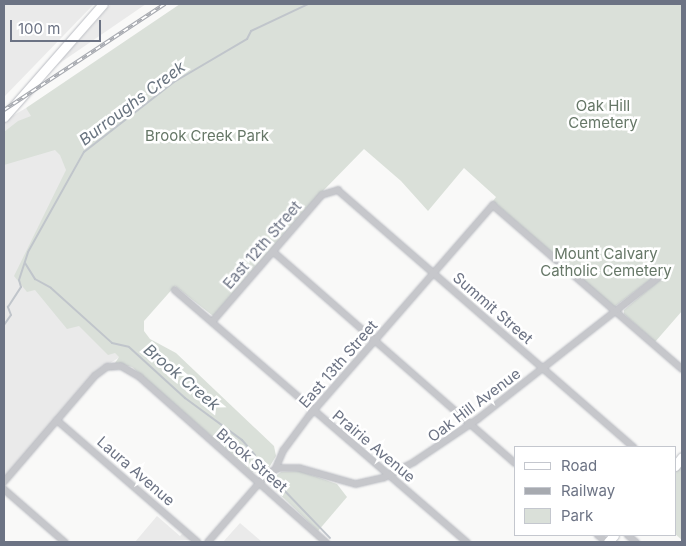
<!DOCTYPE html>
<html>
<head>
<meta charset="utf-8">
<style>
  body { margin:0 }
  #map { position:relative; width:686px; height:546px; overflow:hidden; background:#f9f9f8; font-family:Inter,sans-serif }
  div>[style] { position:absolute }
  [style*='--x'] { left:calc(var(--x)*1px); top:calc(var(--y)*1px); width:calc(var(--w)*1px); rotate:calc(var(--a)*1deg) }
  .built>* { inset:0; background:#eaeaea }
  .green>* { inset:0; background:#dae0d9 }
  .stream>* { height:2px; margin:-1px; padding:0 1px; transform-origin:1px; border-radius:1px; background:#c0c5cb }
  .roads { filter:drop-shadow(0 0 1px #babcc2) drop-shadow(0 0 1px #babcc2) }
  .street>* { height:5.5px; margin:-2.75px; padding:0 2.75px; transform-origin:2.75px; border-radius:2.75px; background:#c6c7cb }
  .secondary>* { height:9px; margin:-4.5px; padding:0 4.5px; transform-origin:4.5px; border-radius:4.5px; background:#fff }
  .rail>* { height:4px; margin-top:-2px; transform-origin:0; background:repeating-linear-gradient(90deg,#fff 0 5.5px,#a7aab0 0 11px); box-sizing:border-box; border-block:1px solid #a7aab0 }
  span { translate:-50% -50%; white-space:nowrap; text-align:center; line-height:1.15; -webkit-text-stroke:5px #fff; paint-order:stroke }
  .park-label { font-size:15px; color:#667767 }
  .street-label { font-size:15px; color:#6c7384 }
  .water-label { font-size:16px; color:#68737f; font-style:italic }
  .frame { position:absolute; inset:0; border:5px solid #6c7384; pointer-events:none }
  .legend { position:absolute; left:514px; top:446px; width:162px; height:90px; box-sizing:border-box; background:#fff; border:1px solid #c4c7ce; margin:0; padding:6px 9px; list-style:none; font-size:15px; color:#6c7384 }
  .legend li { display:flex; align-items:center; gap:10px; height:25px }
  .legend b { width:25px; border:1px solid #c4c7ce }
  .scale { position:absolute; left:10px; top:20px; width:91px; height:22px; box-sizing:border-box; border:2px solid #6c7384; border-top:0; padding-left:6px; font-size:15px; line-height:18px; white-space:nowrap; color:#6c7384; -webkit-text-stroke:4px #fff; paint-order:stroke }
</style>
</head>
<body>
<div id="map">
  <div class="built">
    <div style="clip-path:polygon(4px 4px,94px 4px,4px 97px)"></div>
    <div style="clip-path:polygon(111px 4px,146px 4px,57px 65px)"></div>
    <div style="clip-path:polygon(26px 108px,84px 158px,28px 277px,120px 357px,94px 373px,4px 478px,4px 121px)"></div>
    <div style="clip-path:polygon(157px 516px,180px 536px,185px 531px,195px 540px,135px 542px)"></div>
    <div style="clip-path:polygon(240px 523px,262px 542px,223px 542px)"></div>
  </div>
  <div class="green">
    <div style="clip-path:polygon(180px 4px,682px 4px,682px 311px,655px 342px,624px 314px,624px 310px,664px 276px,661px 272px,614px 307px,493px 201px,496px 197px,464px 168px,428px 211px,401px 181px,364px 149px,320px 194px,213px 316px,175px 286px,144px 321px,144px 331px,150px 339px,176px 353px,274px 446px,276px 456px,270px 466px,263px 473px,252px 472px,132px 367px,115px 363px,119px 357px,115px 353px,108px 355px,79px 326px,67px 329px,35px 290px,27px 292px,14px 276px,66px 170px,60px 155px,55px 150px,4px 165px,4px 132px,18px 121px,31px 116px,26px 108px)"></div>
    <div style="clip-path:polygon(682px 463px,682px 540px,675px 534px,675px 472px)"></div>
    <div style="clip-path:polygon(300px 471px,337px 484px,347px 497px,318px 531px,267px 482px,281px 472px)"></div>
  </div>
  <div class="stream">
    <div style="--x:25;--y:263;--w:19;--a:58"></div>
    <div style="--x:35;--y:279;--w:18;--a:29"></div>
    <div style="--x:51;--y:288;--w:82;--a:42"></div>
    <div style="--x:112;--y:343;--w:17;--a:13"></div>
    <div style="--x:129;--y:347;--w:76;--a:42.3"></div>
    <div style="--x:185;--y:398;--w:71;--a:36.4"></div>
    <div style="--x:242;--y:440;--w:20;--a:49"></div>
    <div style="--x:4;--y:325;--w:12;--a:-55"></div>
    <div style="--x:11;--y:315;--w:9;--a:-111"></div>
    <div style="--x:8;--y:307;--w:24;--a:-57"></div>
    <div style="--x:21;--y:287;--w:7;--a:-106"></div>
    <div style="--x:19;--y:280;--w:29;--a:-72"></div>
    <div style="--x:28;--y:252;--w:115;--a:-60.8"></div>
    <div style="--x:84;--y:152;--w:114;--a:-37.9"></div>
    <div style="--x:174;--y:82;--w:85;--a:-30.5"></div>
    <div style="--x:247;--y:39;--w:9;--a:-63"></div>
    <div style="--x:251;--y:31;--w:63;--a:-25.3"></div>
    <div style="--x:280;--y:486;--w:72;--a:46.1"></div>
  </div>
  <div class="roads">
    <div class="street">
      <div style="--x:274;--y:252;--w:320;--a:41.2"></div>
      <div style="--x:175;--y:290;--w:386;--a:40.8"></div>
      <div style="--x:212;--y:322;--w:168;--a:-49.1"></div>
      <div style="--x:322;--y:195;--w:17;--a:-17"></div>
      <div style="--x:338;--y:190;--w:392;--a:41"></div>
      <div style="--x:57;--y:420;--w:186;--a:40.9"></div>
      <div style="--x:275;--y:470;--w:21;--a:-67"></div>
      <div style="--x:283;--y:451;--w:44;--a:-53.4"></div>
      <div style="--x:309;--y:416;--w:280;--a:-48.9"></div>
      <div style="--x:493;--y:205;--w:250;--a:40.9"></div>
      <div style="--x:4;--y:482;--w:140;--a:-49.4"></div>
      <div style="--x:95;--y:376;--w:15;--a:-37"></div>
      <div style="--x:107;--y:367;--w:14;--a:-4"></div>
      <div style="--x:121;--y:366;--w:22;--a:30"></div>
      <div style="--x:140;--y:377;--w:249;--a:41.6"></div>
      <div style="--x:4;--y:489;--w:81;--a:41"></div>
      <div style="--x:598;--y:535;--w:11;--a:38"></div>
      <div style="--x:628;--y:535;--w:11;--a:41"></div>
      <div style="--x:208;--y:542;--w:91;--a:-49"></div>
      <div style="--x:268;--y:473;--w:12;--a:-24"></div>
      <div style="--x:279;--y:468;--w:20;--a:0"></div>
      <div style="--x:299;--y:468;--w:59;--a:15.7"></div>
      <div style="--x:356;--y:484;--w:28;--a:-13"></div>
      <div style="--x:383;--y:478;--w:35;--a:-27"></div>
      <div style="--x:414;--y:462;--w:77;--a:-33.9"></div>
      <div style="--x:478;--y:419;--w:235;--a:-38.1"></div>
    </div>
    <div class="secondary">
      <div style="--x:4;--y:117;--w:150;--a:-48.8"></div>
      <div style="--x:675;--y:466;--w:11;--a:-52"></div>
      <div style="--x:608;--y:542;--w:9;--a:-49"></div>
    </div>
  </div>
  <div class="rail">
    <div style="--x:4;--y:110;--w:193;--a:-33.4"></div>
  </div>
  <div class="park-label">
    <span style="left:603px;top:114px">Oak Hill<br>Cemetery</span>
    <span style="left:207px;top:136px">Brook Creek Park</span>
    <span style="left:606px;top:262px">Mount Calvary<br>Catholic Cemetery</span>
  </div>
  <div class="street-label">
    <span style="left:262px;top:245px;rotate:-49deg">East 12th Street</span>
    <span style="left:493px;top:308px;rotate:41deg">Summit Street</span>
    <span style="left:338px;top:364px;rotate:-49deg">East 13th Street</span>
    <span style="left:474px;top:405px;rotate:-37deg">Oak Hill Avenue</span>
    <span style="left:374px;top:446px;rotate:40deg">Prairie Avenue</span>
    <span style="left:252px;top:460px;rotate:41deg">Brook Street</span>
    <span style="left:136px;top:471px;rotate:41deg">Laura Avenue</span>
  </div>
  <div class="water-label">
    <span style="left:132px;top:103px;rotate:-37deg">Burroughs Creek</span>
    <span style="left:182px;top:377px;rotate:40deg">Brook Creek</span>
  </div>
  <div class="frame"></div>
  <ul class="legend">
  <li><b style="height:6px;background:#fff"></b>Road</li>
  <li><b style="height:6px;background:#a7aab0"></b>Railway</li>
  <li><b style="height:14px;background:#dae0d9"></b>Park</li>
  </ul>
  <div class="scale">100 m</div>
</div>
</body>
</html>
